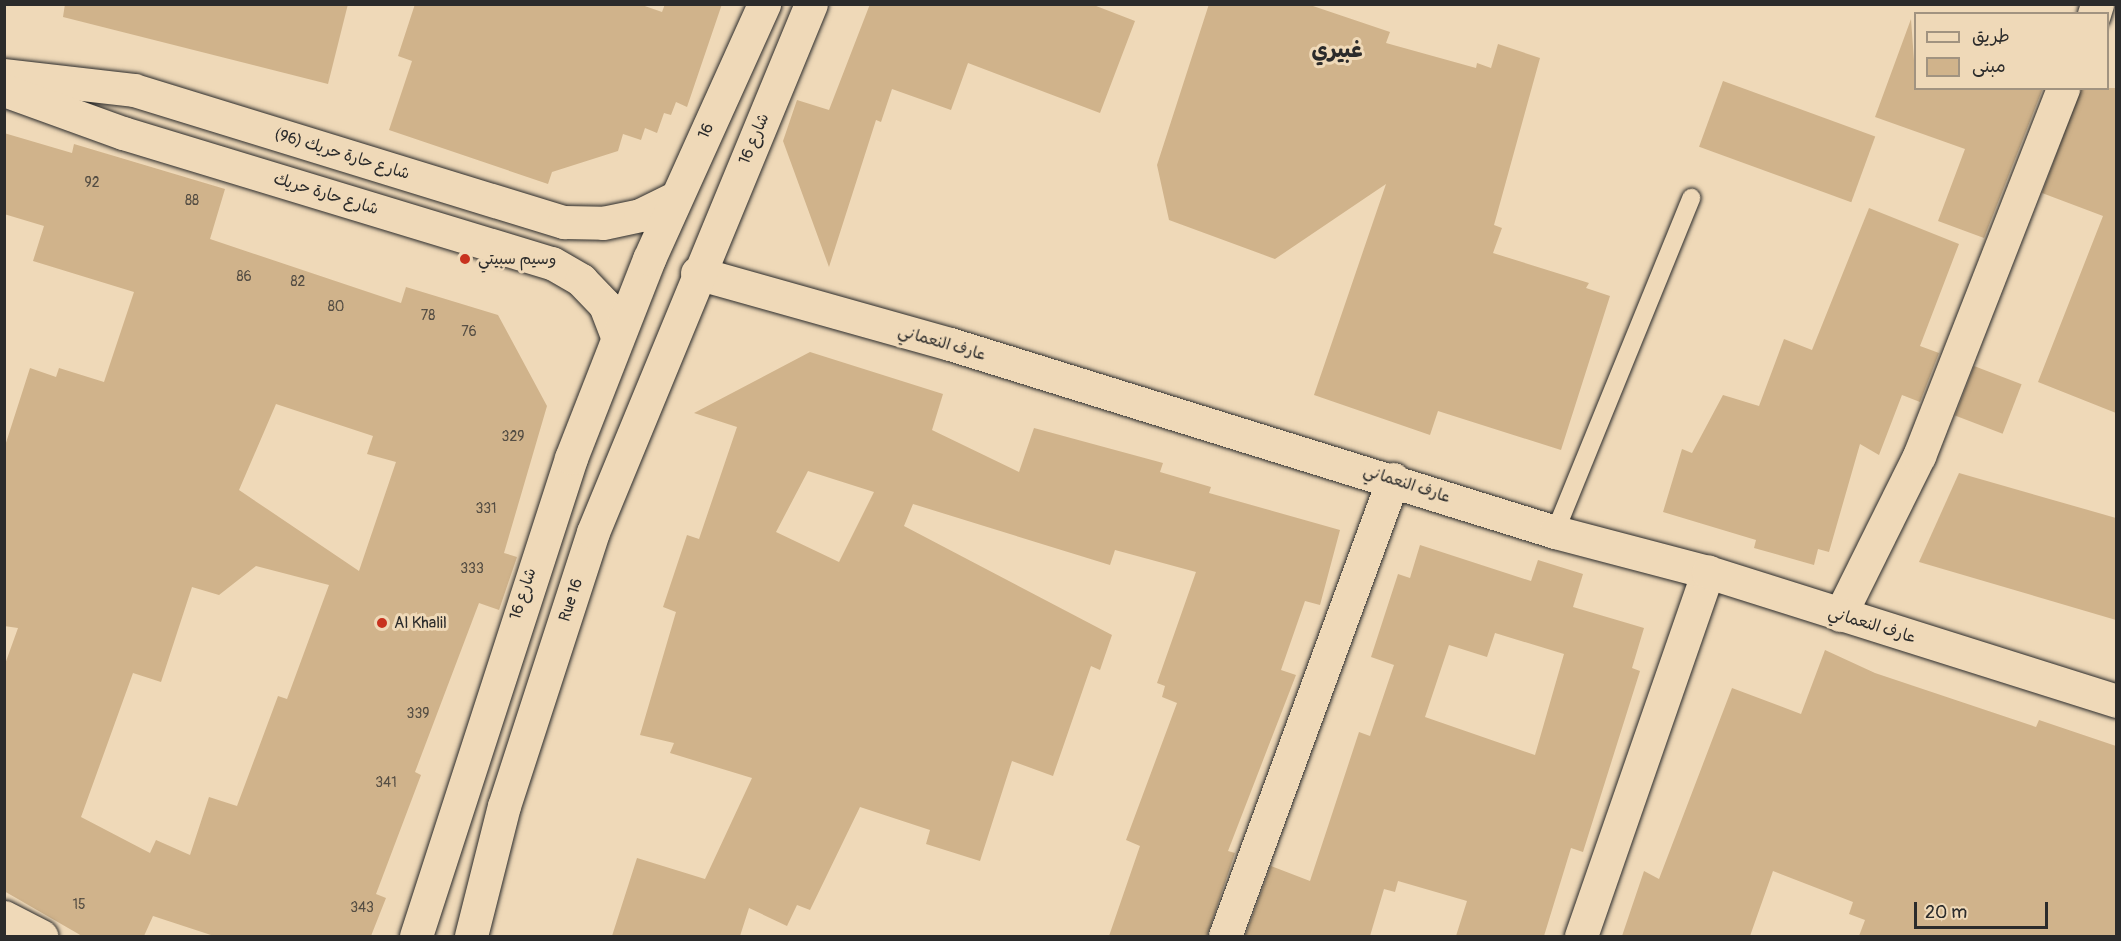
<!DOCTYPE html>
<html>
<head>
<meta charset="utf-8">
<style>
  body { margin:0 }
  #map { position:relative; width:2121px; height:941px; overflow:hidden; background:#efd9b8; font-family:Pangolin,"Playpen Sans Arabic",sans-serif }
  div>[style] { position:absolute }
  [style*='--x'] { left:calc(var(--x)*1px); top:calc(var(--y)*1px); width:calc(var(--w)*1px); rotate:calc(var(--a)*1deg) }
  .building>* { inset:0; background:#d0b38b; transform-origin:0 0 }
  .roads { filter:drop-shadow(0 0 2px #2b2b2b) drop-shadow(0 0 2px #2b2b2b) }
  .service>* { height:18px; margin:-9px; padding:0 9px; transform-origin:9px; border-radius:9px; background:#efd9b8 }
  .minor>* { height:33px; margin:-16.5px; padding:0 16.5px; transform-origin:16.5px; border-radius:16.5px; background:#efd9b8 }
  .tertiary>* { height:33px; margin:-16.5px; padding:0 16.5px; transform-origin:16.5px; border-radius:16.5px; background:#efd9b8 }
  .primary>* { height:33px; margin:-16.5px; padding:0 16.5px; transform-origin:16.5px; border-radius:16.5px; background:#efd9b8 }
  .dots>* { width:16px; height:16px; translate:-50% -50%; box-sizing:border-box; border:3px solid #efd9b8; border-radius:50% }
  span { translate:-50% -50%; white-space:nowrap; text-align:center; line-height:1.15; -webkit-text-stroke:6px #efd9b8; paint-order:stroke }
  .number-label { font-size:14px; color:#544d43 }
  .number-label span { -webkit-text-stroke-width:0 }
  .street-label { font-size:16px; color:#2b2b2b }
  .poi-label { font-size:16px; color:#2b2b2b }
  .left { translate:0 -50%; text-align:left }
  .district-label { font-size:22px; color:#2b2b2b; font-weight:700 }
  .frame { position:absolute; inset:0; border:6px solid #2b2b2b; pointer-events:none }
  .legend { position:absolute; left:1914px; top:12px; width:195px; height:78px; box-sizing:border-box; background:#efd9b8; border:2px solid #a19380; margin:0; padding:8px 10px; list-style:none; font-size:18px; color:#2b2b2b }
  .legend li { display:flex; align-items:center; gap:12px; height:30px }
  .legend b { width:30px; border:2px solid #a19380 }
  .scale { position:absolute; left:1914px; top:902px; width:134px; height:27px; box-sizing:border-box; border:3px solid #2b2b2b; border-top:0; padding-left:8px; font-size:18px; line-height:21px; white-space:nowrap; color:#2b2b2b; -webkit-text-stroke:4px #efd9b8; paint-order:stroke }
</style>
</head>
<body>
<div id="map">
  <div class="building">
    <div style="clip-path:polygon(65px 4px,348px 4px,328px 84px,63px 17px)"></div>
    <div style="clip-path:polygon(415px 4px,639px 4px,662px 12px,665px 4px,722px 4px,687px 107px,676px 102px,671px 115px,664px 113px,657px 133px,645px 128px,641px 140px,623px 134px,618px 151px,552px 172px,548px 184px,389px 130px,412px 61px,398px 56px)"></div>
    <div style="clip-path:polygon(870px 4px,1091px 4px,1135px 21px,1100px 113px,968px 63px,951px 110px,892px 89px,881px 122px,876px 120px,829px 267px,783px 141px,797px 100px,829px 110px)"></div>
    <div style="clip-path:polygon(1209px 4px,1307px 4px,1390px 32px,1386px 43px,1476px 68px,1477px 63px,1491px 68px,1498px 44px,1540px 58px,1494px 225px,1502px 228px,1493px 253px,1589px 283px,1586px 288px,1610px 296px,1561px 450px,1438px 411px,1430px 435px,1314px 395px,1386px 184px,1275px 259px,1169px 220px,1157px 165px)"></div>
    <div style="clip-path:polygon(1911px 19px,1916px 88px,2043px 88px,1984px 238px,1938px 221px,1965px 149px,1875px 117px)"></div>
    <div style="left:1723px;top:81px;width:162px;height:70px;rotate:20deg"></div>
    <div style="clip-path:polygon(2081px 88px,2116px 88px,2116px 413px,2038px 382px,2103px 216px,2042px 193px)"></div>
    <div style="clip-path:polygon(evenodd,4px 133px,72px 153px,74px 144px,225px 189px,210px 239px,401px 303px,406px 287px,498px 315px,547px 406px,504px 553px,517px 557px,499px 610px,479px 603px,415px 772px,421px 775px,376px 894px,386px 898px,371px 936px,214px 936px,153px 916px,144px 936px,82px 936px,4px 891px,4px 667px,18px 628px,4px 626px,4px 449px,30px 368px,56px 377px,59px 368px,104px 382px,134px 292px,33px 261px,44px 226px,4px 214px,4px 133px,276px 404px,373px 436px,367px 454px,396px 462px,359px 571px,239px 490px,276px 404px,4px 133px,256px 566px,329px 585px,287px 699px,278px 696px,237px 806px,209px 797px,190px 855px,156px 840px,150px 853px,81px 817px,133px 673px,161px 682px,192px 587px,219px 595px,256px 566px)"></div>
    <div style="clip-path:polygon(1869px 208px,1959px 244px,1920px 346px,1939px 353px,1920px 402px,1902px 395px,1879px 455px,1860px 444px,1829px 552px,1818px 549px,1814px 565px,1754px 548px,1756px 540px,1663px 512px,1682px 449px,1692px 453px,1723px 395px,1759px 406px,1784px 339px,1812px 350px)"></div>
    <div style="clip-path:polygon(evenodd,810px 352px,943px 394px,932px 430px,1019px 472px,1034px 428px,1163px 463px,1160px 472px,1211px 487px,1209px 493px,1340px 530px,1320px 605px,1305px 601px,1281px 670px,1296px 675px,1228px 851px,1235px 853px,1207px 936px,1109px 936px,1140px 846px,1126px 840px,1177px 703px,1162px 697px,1165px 686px,1157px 683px,1196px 572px,1115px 550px,1110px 565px,913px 504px,904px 526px,1112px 635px,1100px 670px,1091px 666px,1053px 776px,1012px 761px,980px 861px,926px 844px,930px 830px,860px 807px,810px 910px,797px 905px,787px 926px,749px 908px,740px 936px,612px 936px,637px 858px,705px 879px,752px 778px,670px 753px,674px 743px,640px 735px,676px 612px,663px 607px,687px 535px,699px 539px,737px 427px,694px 413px,810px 352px,808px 471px,874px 492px,839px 562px,776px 532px,808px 471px)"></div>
    <div style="left:1974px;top:366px;width:51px;height:53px;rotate:21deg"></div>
    <div style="clip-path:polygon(1959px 473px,2116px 518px,2116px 620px,1919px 562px)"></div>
    <div style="clip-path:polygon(evenodd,1420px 545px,1531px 581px,1538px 560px,1583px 574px,1573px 607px,1644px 628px,1632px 668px,1640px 671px,1583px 852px,1571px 848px,1544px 936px,1456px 936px,1467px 901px,1398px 881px,1395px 892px,1384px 889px,1370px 936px,1245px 936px,1271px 866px,1310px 881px,1359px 732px,1370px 736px,1394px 665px,1371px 657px,1398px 574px,1410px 578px,1420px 545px,1495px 633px,1564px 654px,1535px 755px,1425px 717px,1449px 645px,1487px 657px,1495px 633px)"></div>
    <div style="clip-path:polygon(1825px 650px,1875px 673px,2036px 727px,2039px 720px,2116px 746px,2116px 936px,1859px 936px,1865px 920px,1849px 914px,1853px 902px,1773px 871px,1750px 936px,1622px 936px,1644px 871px,1659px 879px,1732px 688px,1801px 714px)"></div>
  </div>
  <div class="roads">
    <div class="service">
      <div style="--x:1555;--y:532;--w:361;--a:-67.8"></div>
    </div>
    <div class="minor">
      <div style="--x:2094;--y:14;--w:10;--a:-73"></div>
      <div style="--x:1840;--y:615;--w:178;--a:-63.6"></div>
      <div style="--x:1919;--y:456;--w:395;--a:-68.6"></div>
      <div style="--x:4;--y:917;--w:42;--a:27.2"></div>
      <div style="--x:1225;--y:936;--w:487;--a:-69.8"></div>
      <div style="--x:1581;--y:936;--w:386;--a:-70.8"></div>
    </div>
    <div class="tertiary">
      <div style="--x:4;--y:75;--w:131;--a:6.6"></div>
      <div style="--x:134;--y:90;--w:450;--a:17.1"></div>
      <div style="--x:564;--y:222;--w:39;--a:1"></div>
      <div style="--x:603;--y:223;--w:38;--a:-12"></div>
      <div style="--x:640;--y:215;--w:39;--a:-26"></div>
      <div style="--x:4;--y:90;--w:127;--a:19.9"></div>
      <div style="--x:123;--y:133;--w:448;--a:16.9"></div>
      <div style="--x:552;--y:263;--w:34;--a:30"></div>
      <div style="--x:581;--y:280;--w:35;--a:46"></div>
      <div style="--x:605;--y:305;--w:33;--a:69"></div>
      <div style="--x:697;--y:273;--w:263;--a:15.7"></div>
      <div style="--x:950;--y:344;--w:634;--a:17.26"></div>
      <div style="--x:1555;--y:532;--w:158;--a:14.7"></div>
      <div style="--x:1708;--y:572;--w:428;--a:17.5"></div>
    </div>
    <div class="primary">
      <div style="--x:416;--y:936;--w:503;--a:-72.03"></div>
      <div style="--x:571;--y:458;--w:214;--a:-68.6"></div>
      <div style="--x:649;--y:259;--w:280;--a:-65.7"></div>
      <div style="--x:471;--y:936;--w:134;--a:-75.8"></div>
      <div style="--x:504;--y:806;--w:288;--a:-72"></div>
      <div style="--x:593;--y:532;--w:571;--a:-67.57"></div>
    </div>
  </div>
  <div class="dots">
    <div style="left:465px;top:259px;background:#c8321e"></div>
    <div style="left:382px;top:623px;background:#c8321e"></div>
  </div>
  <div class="number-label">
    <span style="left:92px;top:183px">92</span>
    <span style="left:192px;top:201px">88</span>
    <span style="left:244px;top:277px">86</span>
    <span style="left:298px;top:282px">82</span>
    <span style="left:336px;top:307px">80</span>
    <span style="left:428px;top:316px">78</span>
    <span style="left:469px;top:332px">76</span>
    <span style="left:513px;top:437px">329</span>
    <span style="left:486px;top:509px">331</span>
    <span style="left:472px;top:569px">333</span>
    <span style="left:418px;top:714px">339</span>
    <span style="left:386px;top:783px">341</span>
    <span style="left:79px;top:905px">15</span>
    <span style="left:362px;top:908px">343</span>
  </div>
  <div class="street-label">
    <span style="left:706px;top:131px;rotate:-65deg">16</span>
    <span style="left:754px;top:139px;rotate:-67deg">شارع 16</span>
    <span style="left:342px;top:154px;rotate:17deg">شارع حارة حريك (96)</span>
    <span style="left:326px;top:194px;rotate:17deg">شارع حارة حريك</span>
    <span style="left:942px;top:343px;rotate:16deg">عارف النعماني</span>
    <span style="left:1407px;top:484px;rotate:18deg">عارف النعماني</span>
    <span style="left:523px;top:594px;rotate:-72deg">شارع 16</span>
    <span style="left:571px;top:600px;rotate:-72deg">Rue 16</span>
    <span style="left:1872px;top:625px;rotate:17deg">عارف النعماني</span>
  </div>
  <div class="poi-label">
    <span class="left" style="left:478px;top:259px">وسيم سبيتي</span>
    <span class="left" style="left:394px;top:623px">Al Khalil</span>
  </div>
  <div class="district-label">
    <span style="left:1337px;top:51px">غبيري</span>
  </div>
  <div class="frame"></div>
  <ul class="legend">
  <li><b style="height:8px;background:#efd9b8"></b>طريق</li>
  <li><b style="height:16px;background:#d0b38b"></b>مبنى</li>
  </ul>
  <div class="scale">20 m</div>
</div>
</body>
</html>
